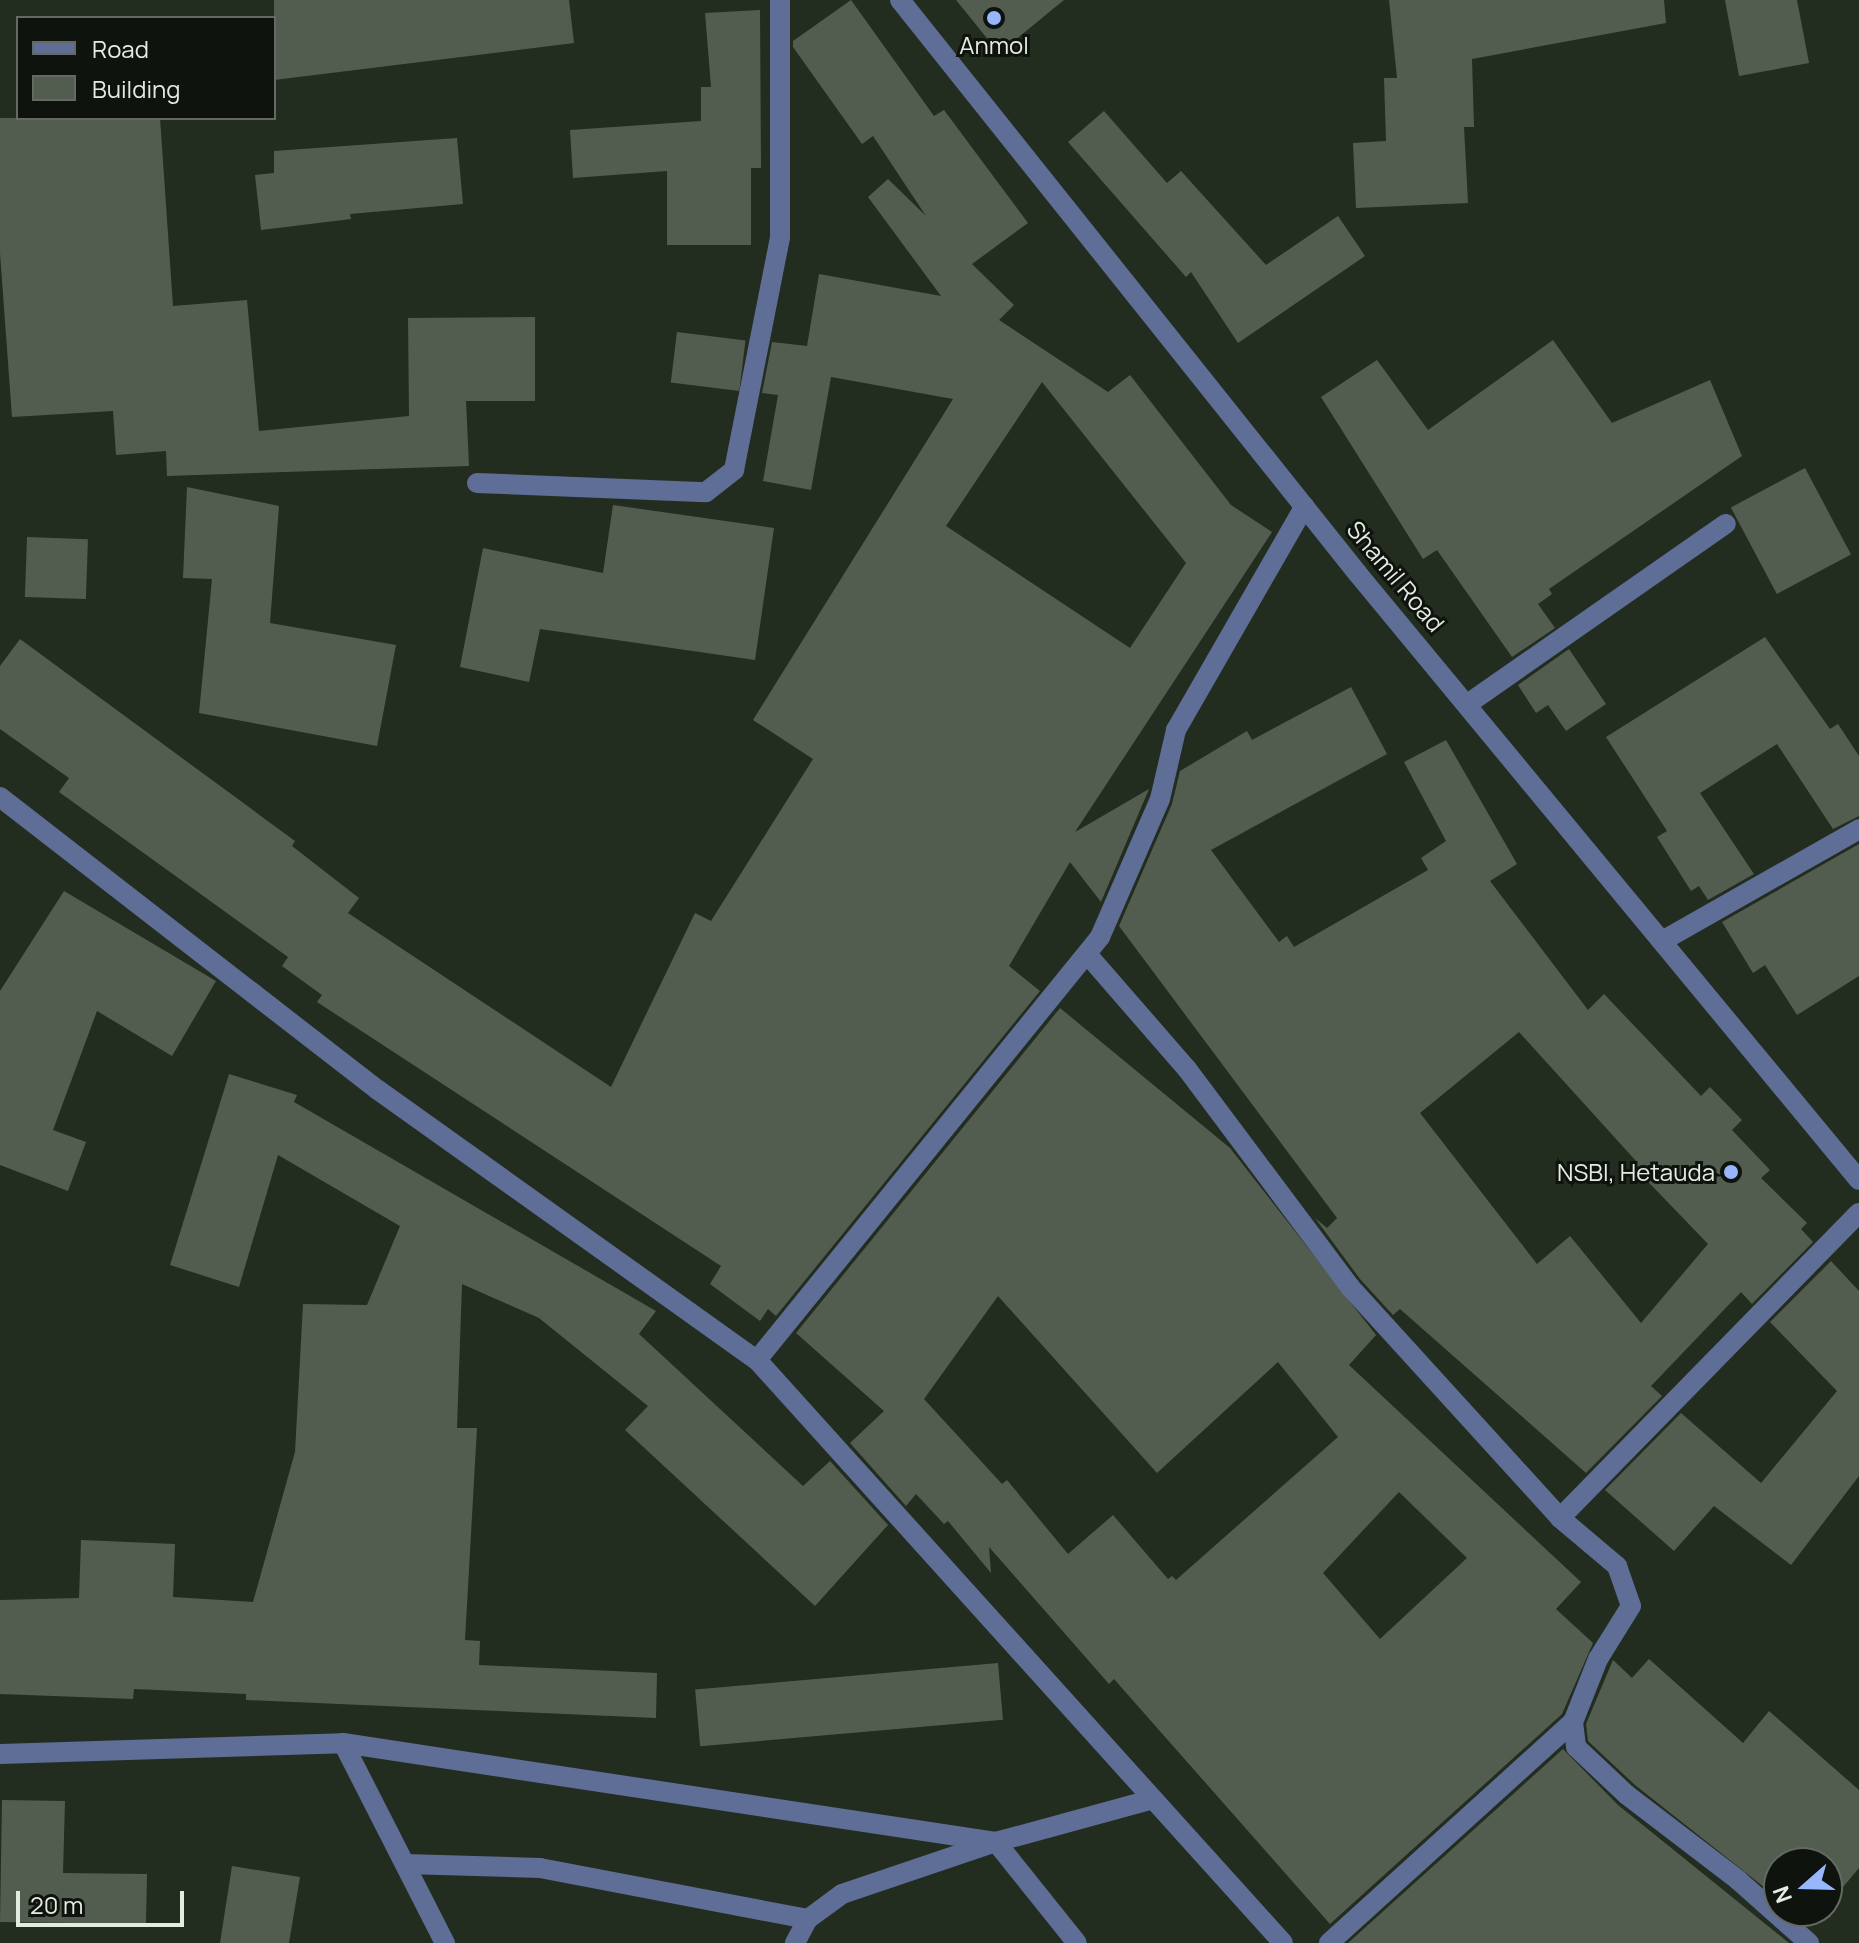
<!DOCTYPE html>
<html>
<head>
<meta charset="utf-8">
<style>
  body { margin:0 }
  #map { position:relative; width:1859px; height:1943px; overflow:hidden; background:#232d1f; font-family:Manrope,sans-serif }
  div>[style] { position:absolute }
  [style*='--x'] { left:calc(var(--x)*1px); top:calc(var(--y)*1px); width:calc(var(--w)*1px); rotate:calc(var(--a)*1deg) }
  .building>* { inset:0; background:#535d4f; transform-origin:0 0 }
  .minor>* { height:20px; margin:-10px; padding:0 10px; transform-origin:10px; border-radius:10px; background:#5e6e96 }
  .dots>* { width:22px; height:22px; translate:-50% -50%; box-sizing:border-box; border:4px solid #0f130e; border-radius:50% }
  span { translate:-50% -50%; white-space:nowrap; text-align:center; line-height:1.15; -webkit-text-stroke:6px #0f130e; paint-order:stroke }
  .poi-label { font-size:24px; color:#e4ebe2 }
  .right { translate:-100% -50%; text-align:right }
  .street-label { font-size:24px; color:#e4ebe2 }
  .legend { position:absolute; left:16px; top:16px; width:260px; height:104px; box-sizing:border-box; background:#0f130e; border:2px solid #646963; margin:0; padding:10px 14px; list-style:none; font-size:24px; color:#e4ebe2 }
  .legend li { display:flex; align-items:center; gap:16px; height:40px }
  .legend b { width:40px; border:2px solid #646963 }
  .north { position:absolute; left:1763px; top:1847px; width:80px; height:80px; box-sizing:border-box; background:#0f130e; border:2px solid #646963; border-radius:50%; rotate:250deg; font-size:22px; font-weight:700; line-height:32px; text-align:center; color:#e4ebe2 }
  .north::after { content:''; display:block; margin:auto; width:28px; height:36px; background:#97b6fd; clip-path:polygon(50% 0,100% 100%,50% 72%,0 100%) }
  .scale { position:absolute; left:16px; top:1891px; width:168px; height:36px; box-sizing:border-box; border:4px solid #e4ebe2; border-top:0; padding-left:10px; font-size:24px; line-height:28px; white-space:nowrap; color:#e4ebe2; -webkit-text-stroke:6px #0f130e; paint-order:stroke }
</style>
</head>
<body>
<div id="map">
  <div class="building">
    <div style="clip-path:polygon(274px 0,569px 0,574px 43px,274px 80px)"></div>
    <div style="clip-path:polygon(evenodd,851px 0,934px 116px,944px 110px,1028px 223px,972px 264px,1014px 305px,999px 320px,1108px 392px,1130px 375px,1231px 505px,1272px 532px,1075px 832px,1149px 789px,1101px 902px,1070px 862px,1009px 966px,1040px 991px,776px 1316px,768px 1309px,760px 1321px,710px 1284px,721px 1266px,317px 1002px,322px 995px,282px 966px,288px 957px,59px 792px,69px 778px,0 729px,0 666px,20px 639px,295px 841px,292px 846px,359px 898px,348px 913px,611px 1087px,695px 913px,711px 921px,813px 759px,753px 720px,953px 399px,831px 377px,811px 490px,763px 481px,778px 395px,762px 393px,772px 342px,807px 346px,819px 274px,941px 296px,868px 197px,888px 179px,926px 216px,873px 136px,862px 144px,793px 47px,793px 41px,851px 0,1042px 382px,1186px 563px,1130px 648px,946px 526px,1042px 382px)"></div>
    <div style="clip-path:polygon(956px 0,1064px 0,999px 53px)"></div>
    <div style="clip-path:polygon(1389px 0,1664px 0,1666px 23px,1472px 59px,1474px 127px,1464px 127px,1468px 203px,1356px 208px,1353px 143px,1386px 141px,1384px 78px,1397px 78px)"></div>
    <div style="clip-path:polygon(1725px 0,1797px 0,1809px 63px,1739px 76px)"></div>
    <div style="clip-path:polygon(760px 10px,761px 168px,751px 168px,751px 245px,667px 245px,667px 171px,573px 178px,570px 130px,701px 121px,701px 87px,711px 87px,705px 13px)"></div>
    <div style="clip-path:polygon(1104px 111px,1167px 183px,1181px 171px,1266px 265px,1338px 216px,1365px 256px,1238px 343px,1191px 272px,1186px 277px,1068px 142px)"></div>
    <div style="clip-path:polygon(0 118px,160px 118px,173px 306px,247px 300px,259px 431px,409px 416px,408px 318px,535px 317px,535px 401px,466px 401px,469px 466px,167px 476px,166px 451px,116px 455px,113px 411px,12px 417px,0 253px)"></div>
    <div style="clip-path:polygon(457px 138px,463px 204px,350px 214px,351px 219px,261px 230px,255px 175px,274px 173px,274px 151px)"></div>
    <div style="left:677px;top:332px;width:69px;height:51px;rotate:7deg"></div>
    <div style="clip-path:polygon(1553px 340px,1612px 423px,1710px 380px,1742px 456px,1549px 589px,1552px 594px,1538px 604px,1555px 628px,1512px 657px,1437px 550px,1423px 559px,1321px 397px,1377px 360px,1428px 430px)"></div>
    <div style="left:1805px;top:468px;width:98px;height:84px;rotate:62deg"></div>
    <div style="clip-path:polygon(187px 487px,279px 506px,270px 623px,396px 645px,377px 746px,199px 713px,212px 579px,183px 578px)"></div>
    <div style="clip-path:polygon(613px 505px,774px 528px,755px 660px,540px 629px,529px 682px,460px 667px,483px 548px,603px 573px)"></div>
    <div style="left:27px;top:537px;width:61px;height:60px;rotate:2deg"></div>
    <div style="clip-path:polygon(1765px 637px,1830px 729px,1838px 724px,1859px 756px,1859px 816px,1833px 829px,1777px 744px,1700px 793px,1754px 874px,1708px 900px,1699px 886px,1691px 891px,1657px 837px,1667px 831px,1606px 737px)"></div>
    <div style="clip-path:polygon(1569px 649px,1606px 704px,1566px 731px,1548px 705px,1536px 713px,1518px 685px)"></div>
    <div style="clip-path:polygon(evenodd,1351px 687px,1387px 754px,1211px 850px,1279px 942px,1287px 936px,1294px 947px,1428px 870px,1421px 858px,1446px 841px,1404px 762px,1446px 740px,1517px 864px,1490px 881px,1588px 1010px,1604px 994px,1701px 1096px,1710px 1087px,1742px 1120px,1732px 1130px,1770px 1170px,1761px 1178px,1807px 1223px,1801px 1229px,1813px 1242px,1752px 1304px,1741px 1292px,1651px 1386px,1662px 1396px,1586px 1473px,1400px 1309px,1393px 1315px,1360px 1279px,1315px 1218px,1327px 1228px,1337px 1218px,1119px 926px,1172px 804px,1180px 771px,1247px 731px,1252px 740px,1351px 687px,1519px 1032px,1636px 1161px,1632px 1165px,1708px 1244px,1641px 1323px,1570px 1236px,1537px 1264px,1420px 1113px,1519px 1032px)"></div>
    <div style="clip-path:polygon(1859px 844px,1859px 976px,1797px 1015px,1765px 965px,1753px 973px,1722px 922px)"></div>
    <div style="clip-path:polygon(64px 891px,216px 981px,172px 1056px,97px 1011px,53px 1130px,86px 1142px,68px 1191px,0 1165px,0 991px)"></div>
    <div style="clip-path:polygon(evenodd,1060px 1008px,1230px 1148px,1376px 1335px,1349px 1365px,1581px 1582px,1556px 1609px,1593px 1643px,1562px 1714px,1330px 1924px,1114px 1679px,1109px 1684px,989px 1547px,991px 1573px,948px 1521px,944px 1524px,916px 1494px,906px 1506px,850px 1443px,884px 1411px,796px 1333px,1060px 1008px,998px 1296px,1157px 1473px,1278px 1362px,1338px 1437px,1176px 1580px,1172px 1576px,1168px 1579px,1113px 1515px,1068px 1554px,1007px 1480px,1002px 1484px,924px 1399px,998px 1296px,1060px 1008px,1399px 1492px,1467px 1558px,1380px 1639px,1323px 1573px,1399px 1492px)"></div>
    <div style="clip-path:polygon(229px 1074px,297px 1095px,294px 1102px,656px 1311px,639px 1334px,803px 1486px,830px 1461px,888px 1525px,815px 1606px,625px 1430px,648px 1406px,539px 1318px,462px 1284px,457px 1428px,477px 1428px,465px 1640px,480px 1641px,479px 1665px,657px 1673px,656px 1718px,246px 1700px,246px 1694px,134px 1689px,133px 1699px,0 1694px,0 1600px,79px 1598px,81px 1540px,175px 1544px,173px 1597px,253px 1602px,295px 1452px,303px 1304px,367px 1305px,400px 1226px,278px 1155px,239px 1287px,170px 1265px)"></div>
    <div style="clip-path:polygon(1831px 1261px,1859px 1291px,1859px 1476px,1791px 1565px,1714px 1506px,1674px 1551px,1605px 1490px,1681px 1413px,1761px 1483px,1837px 1391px,1770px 1322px)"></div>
    <div style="clip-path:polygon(1649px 1659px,1743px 1743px,1769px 1711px,1859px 1790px,1859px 1868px,1827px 1906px,1827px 1863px,1779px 1863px,1779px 1899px,1635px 1785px,1588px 1741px,1586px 1724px,1613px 1660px,1632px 1678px)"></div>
    <div style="left:998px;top:1663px;width:57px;height:304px;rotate:85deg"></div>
    <div style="clip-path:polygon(1563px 1749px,1618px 1805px,1789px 1943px,1348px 1943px)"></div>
    <div style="clip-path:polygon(2px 1800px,65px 1801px,63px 1873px,147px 1874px,146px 1924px,0 1922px)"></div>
    <div style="clip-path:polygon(232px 1866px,300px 1877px,289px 1943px,220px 1943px)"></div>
  </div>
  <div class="minor">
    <div style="--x:900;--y:0;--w:734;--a:51.41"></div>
    <div style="--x:1358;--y:574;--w:786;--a:50.42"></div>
    <div style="--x:477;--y:483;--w:229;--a:2.3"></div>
    <div style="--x:706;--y:492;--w:36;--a:-38"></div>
    <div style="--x:734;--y:470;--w:237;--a:-78.8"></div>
    <div style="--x:780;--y:237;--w:237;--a:-90"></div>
    <div style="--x:1469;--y:703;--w:313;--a:-34.9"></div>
    <div style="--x:0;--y:797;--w:478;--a:37.8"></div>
    <div style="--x:378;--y:1090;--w:465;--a:35.5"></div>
    <div style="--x:757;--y:1360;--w:785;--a:47.94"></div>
    <div style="--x:1664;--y:940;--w:224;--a:-29.6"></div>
    <div style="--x:1087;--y:954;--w:152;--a:49"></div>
    <div style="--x:1187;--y:1069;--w:272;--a:53.2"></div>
    <div style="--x:1350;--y:1287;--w:312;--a:47.7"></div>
    <div style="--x:1560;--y:1518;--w:75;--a:40.1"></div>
    <div style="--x:1617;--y:1566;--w:42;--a:70.7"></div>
    <div style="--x:1631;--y:1606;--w:62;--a:121.9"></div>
    <div style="--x:1598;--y:1659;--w:68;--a:111.6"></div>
    <div style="--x:1573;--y:1722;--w:25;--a:83"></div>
    <div style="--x:1576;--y:1747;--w:70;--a:43.3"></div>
    <div style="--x:1627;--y:1795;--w:140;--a:37.4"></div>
    <div style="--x:1738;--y:1880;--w:95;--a:41.6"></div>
    <div style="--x:757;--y:1360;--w:545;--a:-50.96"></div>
    <div style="--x:1100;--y:937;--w:150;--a:-66.5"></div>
    <div style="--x:1160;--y:799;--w:71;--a:-76.9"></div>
    <div style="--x:1176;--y:730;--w:258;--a:-60.1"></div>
    <div style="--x:1560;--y:1518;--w:427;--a:-45.6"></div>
    <div style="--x:343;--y:1743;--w:225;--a:63"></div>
    <div style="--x:0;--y:1754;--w:343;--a:-1.8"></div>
    <div style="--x:343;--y:1743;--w:660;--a:8.62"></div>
    <div style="--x:996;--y:1842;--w:129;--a:51.3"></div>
    <div style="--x:405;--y:1864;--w:135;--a:1.7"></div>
    <div style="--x:540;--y:1868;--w:273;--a:10.8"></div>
    <div style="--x:795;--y:1943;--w:27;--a:-62"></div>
    <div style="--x:808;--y:1919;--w:42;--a:-36.3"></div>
    <div style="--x:842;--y:1894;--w:163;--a:-18.7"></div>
    <div style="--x:996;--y:1842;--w:160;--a:-15.3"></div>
    <div style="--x:1329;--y:1943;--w:329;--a:-42.2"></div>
  </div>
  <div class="dots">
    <div style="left:994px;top:18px;background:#97b6fd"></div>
    <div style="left:1731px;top:1172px;background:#97b6fd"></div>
  </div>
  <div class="poi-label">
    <span style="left:994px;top:45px">Anmol</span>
    <span class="right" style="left:1715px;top:1172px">NSBI, Hetauda</span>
  </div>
  <div class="street-label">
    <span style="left:1396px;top:576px;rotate:50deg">Shamil Road</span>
  </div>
  <ul class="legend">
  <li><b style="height:10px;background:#5e6e96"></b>Road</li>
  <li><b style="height:22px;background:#535d4f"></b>Building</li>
  </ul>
  <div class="north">N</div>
  <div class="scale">20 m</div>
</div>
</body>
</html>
